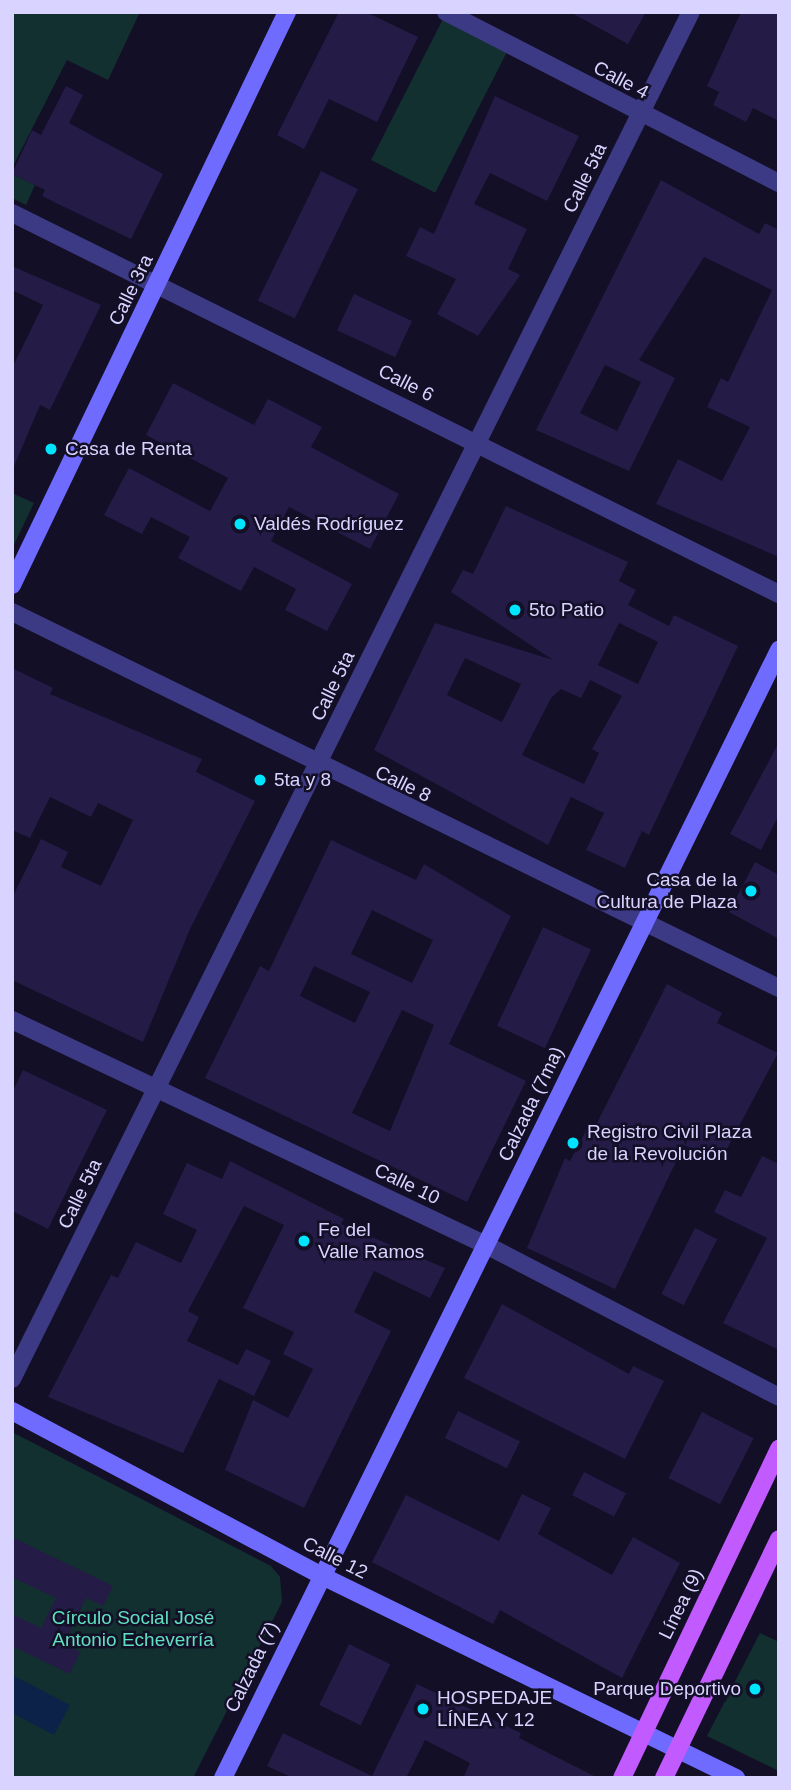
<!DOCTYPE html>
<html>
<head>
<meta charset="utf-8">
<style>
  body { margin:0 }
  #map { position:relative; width:791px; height:1790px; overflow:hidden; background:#130f26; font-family:Helvetica,sans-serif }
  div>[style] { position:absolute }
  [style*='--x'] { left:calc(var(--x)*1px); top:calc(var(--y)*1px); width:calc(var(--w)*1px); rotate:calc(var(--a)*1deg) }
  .green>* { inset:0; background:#12302f; transform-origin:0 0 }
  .water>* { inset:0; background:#0c2248 }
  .building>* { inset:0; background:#241b47; transform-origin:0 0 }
  .minor>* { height:18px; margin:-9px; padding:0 9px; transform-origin:9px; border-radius:9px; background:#3d3a85 }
  .secondary>* { height:18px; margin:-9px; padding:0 9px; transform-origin:9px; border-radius:9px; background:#6f6bff }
  .primary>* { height:18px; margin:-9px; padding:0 9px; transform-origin:9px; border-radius:9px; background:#c25bff }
  .dots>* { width:19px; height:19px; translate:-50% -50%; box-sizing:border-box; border:4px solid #130f26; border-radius:50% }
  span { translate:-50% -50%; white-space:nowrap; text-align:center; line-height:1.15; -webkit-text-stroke:5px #130f26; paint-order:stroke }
  .street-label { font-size:19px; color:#d9d4ff }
  .poi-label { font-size:19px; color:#d9d4ff }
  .left { translate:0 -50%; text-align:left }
  .right { translate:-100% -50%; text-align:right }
  .park-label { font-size:19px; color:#5fe0c0 }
  .frame { position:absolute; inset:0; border:14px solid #d9d4ff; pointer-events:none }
</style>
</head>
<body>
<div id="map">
  <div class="green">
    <div style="clip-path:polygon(12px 12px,140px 12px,108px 80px,67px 60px,12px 168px)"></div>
    <div style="left:446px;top:13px;width:72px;height:165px;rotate:27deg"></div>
    <div style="clip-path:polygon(12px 174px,35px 185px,26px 205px,12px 198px)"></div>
    <div style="clip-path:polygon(12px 493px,34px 503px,12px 549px)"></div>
    <div style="clip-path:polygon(12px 1432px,271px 1566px,280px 1577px,282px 1602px,193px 1778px,12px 1778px)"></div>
    <div style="clip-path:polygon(760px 1633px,779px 1642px,779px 1771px,707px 1736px)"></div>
  </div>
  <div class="water">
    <div style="clip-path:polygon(12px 1675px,70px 1705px,54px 1735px,12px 1713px)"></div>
  </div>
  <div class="building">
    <div style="clip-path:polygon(339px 12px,366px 12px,418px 37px,377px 122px,329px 99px,304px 149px,277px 135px)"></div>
    <div style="clip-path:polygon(570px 12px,646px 12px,628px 44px)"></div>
    <div style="clip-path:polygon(741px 12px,779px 12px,779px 121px,753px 108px,746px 122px,713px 105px,719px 92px,707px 86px)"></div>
    <div style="clip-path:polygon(66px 86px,83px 95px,69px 123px,163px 174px,131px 239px,56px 203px,42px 196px,45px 190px,12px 174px,32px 130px,41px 135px)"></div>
    <div style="clip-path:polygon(495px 96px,579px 136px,547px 201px,490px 173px,474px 204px,527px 229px,508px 269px,520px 275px,478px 336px,437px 314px,456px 279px,406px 256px,420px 227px,434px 234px)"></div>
    <div style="left:321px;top:171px;width:41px;height:144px;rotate:26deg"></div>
    <div style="clip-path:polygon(evenodd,661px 180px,759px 234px,765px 223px,779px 230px,779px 557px,656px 504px,678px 459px,722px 481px,750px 427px,707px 407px,721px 378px,728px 382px,772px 290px,704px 257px,639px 360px,675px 378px,629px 471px,536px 430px,661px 180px,605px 365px,641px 382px,617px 431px,580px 413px,605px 365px)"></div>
    <div style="clip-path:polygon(12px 266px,101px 305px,50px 410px,40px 405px,12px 471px,12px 368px,43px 305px,12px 290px)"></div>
    <div style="left:354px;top:294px;width:64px;height:40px;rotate:25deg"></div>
    <div style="clip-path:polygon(173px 383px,254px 425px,268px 399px,322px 427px,311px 447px,399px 494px,370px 549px,289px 507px,271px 541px,352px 584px,327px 631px,285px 610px,296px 589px,254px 567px,241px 591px,178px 558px,190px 537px,151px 517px,142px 534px,104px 515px,129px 468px,210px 511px,228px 478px,146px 435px)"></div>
    <div style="clip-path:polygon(evenodd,506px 506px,628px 562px,619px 581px,636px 590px,628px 605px,669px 626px,674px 615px,738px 646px,649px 835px,642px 831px,625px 868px,586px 850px,604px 813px,571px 797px,548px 845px,374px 750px,435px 623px,553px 660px,451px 592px,463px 570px,473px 574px,506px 506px,619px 623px,658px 642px,638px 684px,598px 665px,619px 623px,506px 506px,465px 658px,521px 684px,502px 722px,447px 695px,465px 658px,506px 506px,590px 680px,622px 696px,592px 749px,599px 753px,584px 784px,522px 755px,551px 698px,561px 689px,581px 698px,590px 680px)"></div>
    <div style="clip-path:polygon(12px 668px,53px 688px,50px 694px,202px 759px,196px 772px,255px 801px,190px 929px,143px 1042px,12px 980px,12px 898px,41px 839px,68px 852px,61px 867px,101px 886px,133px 820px,98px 803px,91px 817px,50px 797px,30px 838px,12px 830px)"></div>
    <div style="clip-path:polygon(779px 742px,779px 815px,761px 850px,730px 834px)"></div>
    <div style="clip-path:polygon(evenodd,331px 840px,416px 880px,424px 864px,511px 916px,449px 1044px,526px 1081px,467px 1202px,205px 1078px,260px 966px,269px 971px,331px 840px,372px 910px,433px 940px,412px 983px,351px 954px,372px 910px,331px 840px,314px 966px,370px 992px,355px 1023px,300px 996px,314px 966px,331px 840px,402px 1010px,434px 1025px,390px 1131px,352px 1113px,402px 1010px)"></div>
    <div style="clip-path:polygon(755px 862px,779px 875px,779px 939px,729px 912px)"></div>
    <div style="left:543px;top:927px;width:53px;height:109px;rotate:25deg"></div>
    <div style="clip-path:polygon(667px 984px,722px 1013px,717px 1023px,778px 1053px,720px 1162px,684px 1145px,615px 1289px,527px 1248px,565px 1158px,570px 1161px,589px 1125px,595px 1127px)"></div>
    <div style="clip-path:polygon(23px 1070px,107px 1110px,48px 1229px,12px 1211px,12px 1093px)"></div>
    <div style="clip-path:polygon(762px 1156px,779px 1164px,779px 1350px,723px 1323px,767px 1238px,714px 1212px,725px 1190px,741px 1197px)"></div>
    <div style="clip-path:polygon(230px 1161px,344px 1219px,341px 1224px,445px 1268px,430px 1298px,374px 1271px,354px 1312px,391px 1331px,304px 1508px,225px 1470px,253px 1400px,288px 1418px,313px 1369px,283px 1354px,294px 1332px,243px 1308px,284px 1225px,244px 1206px,188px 1311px,199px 1317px,187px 1341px,238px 1365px,246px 1349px,271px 1361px,254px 1396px,219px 1379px,183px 1453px,48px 1397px,111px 1275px,118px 1278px,136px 1242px,181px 1263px,197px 1230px,163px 1214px,187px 1163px,222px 1179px)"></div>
    <div style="left:695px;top:1228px;width:25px;height:74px;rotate:27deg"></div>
    <div style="clip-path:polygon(502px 1304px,629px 1374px,633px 1366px,664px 1381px,625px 1459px,464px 1378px)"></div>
    <div style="left:458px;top:1411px;width:69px;height:30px;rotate:26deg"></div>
    <div style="left:702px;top:1412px;width:58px;height:74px;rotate:27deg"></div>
    <div style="left:584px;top:1472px;width:47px;height:26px;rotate:27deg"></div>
    <div style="clip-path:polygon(522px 1494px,551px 1508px,538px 1534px,612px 1575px,633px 1537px,680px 1563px,622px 1678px,500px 1610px,493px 1624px,372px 1562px,406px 1495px,499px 1541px)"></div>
    <div style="clip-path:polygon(12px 1537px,113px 1586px,103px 1606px,86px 1598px,64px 1644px,80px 1652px,70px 1674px,12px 1646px,12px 1614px,41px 1628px,56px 1598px,12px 1577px)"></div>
    <div style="left:349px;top:1644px;width:46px;height:68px;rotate:26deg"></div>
    <div style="clip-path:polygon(417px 1684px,521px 1733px,519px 1738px,598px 1778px,463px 1778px,470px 1763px,425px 1740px,406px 1778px,293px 1778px,267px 1766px,283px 1733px,372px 1776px)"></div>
  </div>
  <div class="minor">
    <div style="--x:446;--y:12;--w:374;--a:27.2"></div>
    <div style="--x:12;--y:213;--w:856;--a:26.42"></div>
    <div style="--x:12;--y:612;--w:854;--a:26.12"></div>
    <div style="--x:12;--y:1020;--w:525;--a:25.39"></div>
    <div style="--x:486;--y:1245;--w:330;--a:27.4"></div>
    <div style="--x:12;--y:1379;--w:1526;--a:-63.59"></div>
  </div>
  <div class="secondary">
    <div style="--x:12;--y:585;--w:636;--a:-64.36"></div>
    <div style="--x:12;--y:1411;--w:349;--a:28"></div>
    <div style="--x:320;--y:1575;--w:463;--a:26"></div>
    <div style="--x:223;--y:1778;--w:1258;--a:-63.76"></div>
  </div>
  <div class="primary">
    <div style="--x:622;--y:1778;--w:365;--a:-64.5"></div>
    <div style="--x:664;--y:1778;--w:265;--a:-64.3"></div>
  </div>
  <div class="dots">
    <div style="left:51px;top:449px;background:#00e5ff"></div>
    <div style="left:240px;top:524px;background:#00e5ff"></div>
    <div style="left:515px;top:610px;background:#00e5ff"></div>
    <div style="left:260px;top:780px;background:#00e5ff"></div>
    <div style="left:751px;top:891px;background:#00e5ff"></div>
    <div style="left:573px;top:1143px;background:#00e5ff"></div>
    <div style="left:304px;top:1241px;background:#00e5ff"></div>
    <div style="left:755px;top:1689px;background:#00e5ff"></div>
    <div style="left:423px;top:1709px;background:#00e5ff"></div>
  </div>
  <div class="street-label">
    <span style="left:621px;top:80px;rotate:28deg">Calle 4</span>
    <span style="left:585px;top:178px;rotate:-64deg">Calle 5ta</span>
    <span style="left:131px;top:290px;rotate:-64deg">Calle 3ra</span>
    <span style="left:406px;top:383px;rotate:27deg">Calle 6</span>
    <span style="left:333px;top:686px;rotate:-64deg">Calle 5ta</span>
    <span style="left:403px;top:784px;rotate:26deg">Calle 8</span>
    <span style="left:531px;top:1104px;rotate:-64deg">Calzada (7ma)</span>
    <span style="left:407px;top:1184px;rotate:26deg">Calle 10</span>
    <span style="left:80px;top:1194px;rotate:-64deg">Calle 5ta</span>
    <span style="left:335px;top:1558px;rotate:27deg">Calle 12</span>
    <span style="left:681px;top:1604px;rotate:-64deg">Línea (9)</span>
    <span style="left:252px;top:1667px;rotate:-64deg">Calzada (7)</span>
  </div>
  <div class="poi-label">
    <span class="left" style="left:65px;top:449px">Casa de Renta</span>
    <span class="left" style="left:254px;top:524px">Valdés Rodríguez</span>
    <span class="left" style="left:529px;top:610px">5to Patio</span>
    <span class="left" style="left:274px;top:780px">5ta y 8</span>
    <span class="right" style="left:737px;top:891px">Casa de la<br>Cultura de Plaza</span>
    <span class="left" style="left:587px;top:1143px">Registro Civil Plaza<br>de la Revolución</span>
    <span class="left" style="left:318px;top:1241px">Fe del<br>Valle Ramos</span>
    <span class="right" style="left:741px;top:1689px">Parque Deportivo</span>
    <span class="left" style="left:437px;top:1709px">HOSPEDAJE<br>LÍNEA Y 12</span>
  </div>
  <div class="park-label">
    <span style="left:133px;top:1629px">Círculo Social José<br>Antonio Echeverría</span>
  </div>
  <div class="frame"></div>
</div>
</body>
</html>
